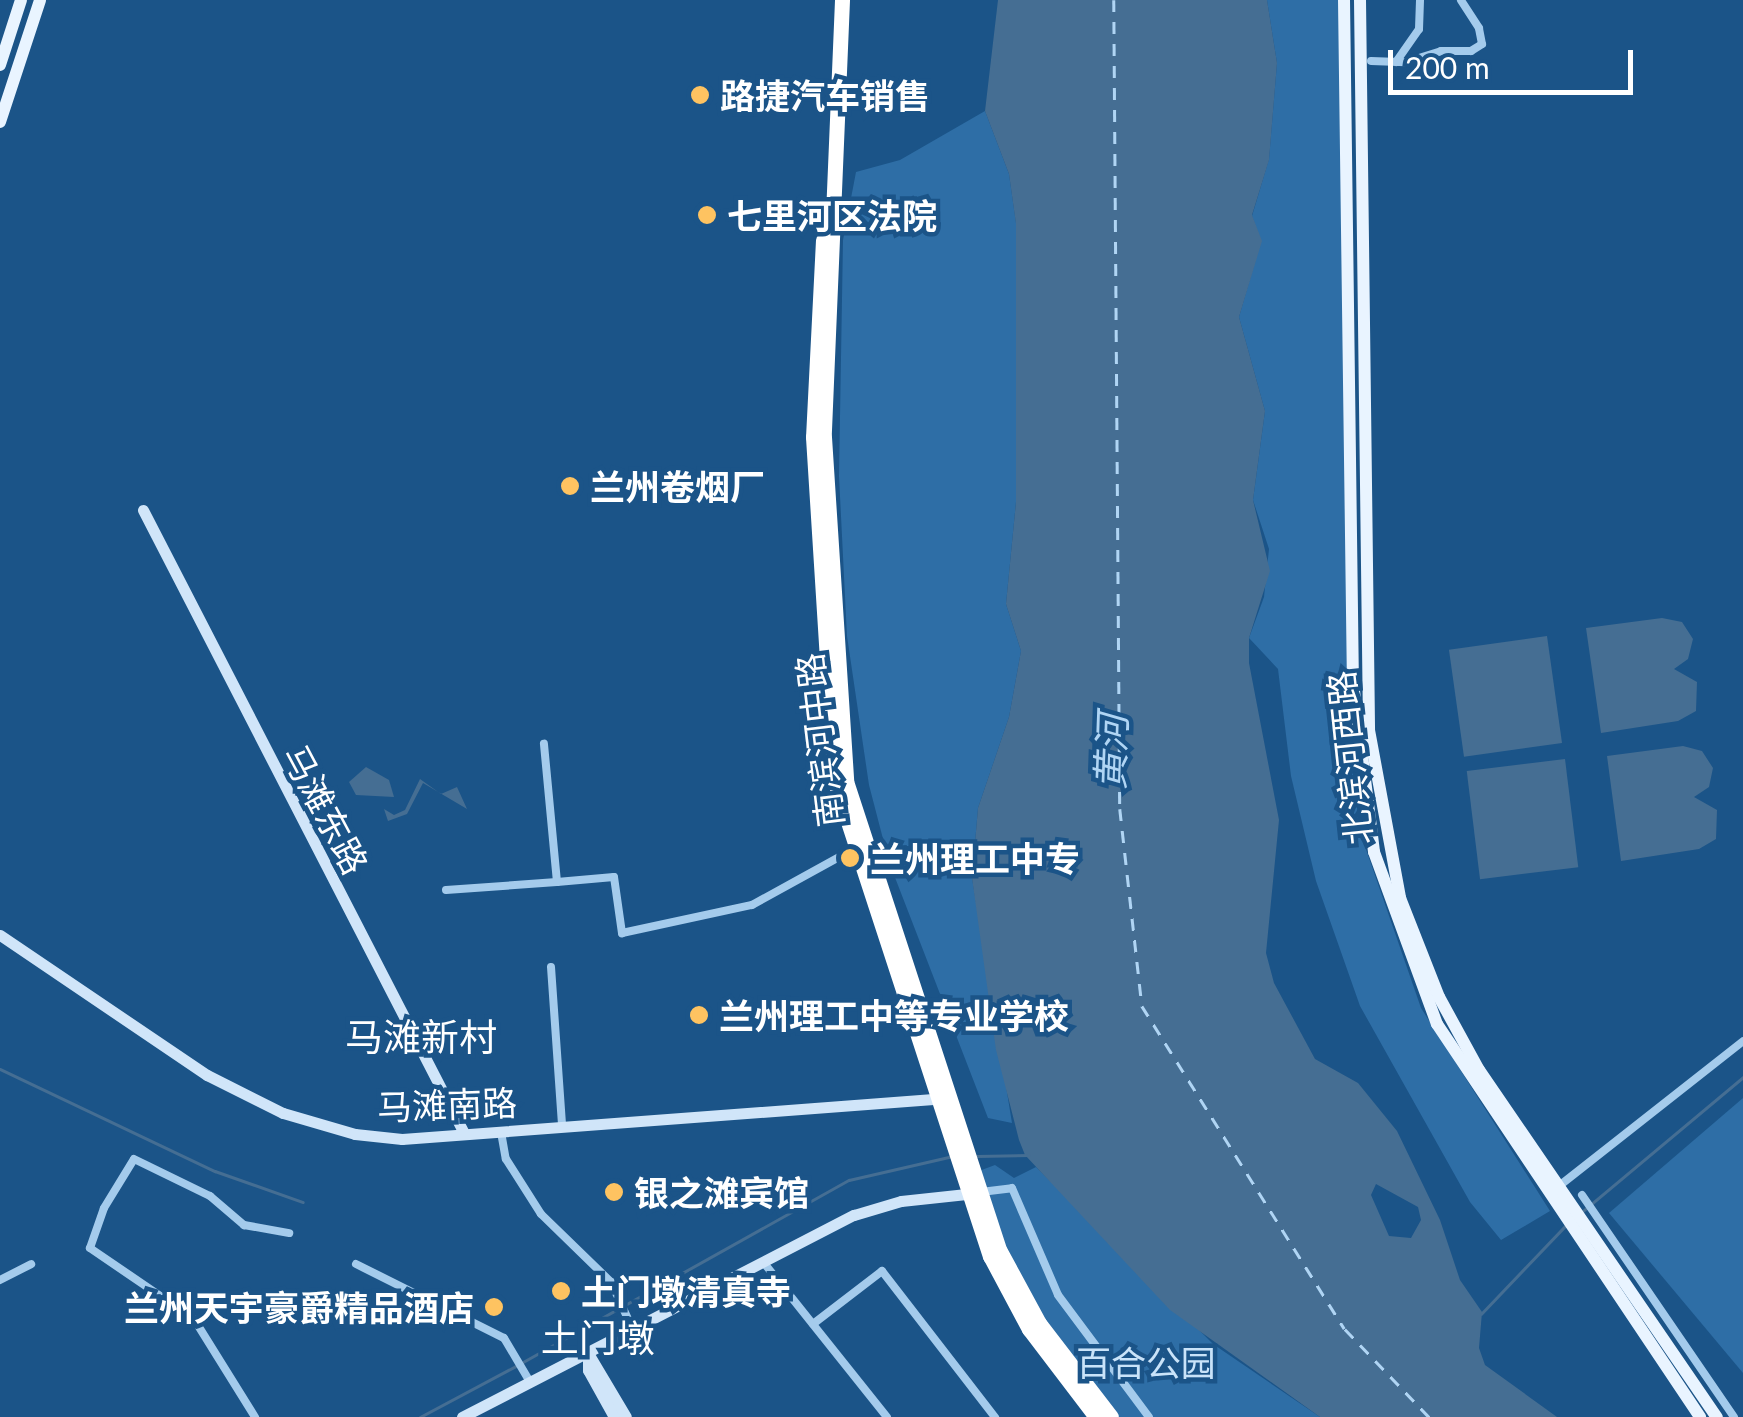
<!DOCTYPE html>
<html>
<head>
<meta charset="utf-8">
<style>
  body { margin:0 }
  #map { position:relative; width:1743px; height:1417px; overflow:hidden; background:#1b5488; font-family:Lato,"Noto Sans SC",sans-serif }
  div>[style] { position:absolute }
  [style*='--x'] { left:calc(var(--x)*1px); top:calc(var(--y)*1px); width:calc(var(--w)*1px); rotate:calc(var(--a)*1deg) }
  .green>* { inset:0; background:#2e6ea6 }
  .water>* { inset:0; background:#456e93; transform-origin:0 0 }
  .stream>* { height:2.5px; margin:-1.25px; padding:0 1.25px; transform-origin:1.25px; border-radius:1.25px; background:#456e93 }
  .ferry>* { height:2.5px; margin-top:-1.25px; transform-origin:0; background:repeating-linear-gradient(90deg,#b0d5f4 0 12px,transparent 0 22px) }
  .street>* { height:8px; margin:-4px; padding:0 4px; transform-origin:4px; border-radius:4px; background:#a4cbec }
  .secondary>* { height:11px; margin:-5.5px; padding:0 5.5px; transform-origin:5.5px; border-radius:5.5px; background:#d0e5f9 }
  .primary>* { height:12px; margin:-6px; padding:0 6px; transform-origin:6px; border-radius:6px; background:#e9f4ff }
  .highway>* { height:15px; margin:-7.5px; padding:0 7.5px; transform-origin:7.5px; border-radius:7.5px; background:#fff }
  .dots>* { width:28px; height:28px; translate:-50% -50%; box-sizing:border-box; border:5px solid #1b5488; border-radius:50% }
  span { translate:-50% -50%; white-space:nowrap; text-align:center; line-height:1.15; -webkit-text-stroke:9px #1b5488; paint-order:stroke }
  .poi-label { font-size:35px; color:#fff; font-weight:700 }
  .left { translate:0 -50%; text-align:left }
  .right { translate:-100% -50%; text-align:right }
  .street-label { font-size:35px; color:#fff }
  .park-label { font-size:35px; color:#c9e3f9 }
  .water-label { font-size:38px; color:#b0d5f4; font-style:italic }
  .neighbourhood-label { font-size:38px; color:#fff }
  .scale { position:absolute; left:1388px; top:50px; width:245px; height:45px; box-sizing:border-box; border:5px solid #fff; border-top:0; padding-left:12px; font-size:30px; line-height:35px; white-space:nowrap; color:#fff; -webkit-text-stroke:8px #1b5488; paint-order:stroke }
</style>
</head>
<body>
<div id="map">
  <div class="green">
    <div style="clip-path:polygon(1267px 0,1344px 0,1353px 683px,1341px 673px,1360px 832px,1421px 1008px,1550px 1211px,1501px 1240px,1470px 1202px,1360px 1006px,1316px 881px,1291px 776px,1278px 669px,1249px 638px,1264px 597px,1269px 549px,1253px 500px,1265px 411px,1239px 317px,1261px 241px,1252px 216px,1269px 159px,1277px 63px)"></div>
    <div style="clip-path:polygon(985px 111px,1009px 174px,1016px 223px,1016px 502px,1006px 604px,1021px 651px,1009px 717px,978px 808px,972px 878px,1012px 1123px,988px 1118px,889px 862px,869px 785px,847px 636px,839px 476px,843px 240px,856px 172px,900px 160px)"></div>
    <div style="clip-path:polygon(1743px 1098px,1743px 1373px,1609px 1213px)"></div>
    <div style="clip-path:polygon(995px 1165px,1014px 1178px,1036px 1167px,1213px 1344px,1320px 1417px,1119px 1417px,1035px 1307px,1002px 1241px,979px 1171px)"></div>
  </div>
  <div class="water">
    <div style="clip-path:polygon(evenodd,998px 0,1267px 0,1277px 63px,1269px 160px,1252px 215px,1262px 241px,1239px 317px,1265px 411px,1253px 500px,1270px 571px,1249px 638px,1249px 663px,1279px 820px,1266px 953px,1274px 983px,1315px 1059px,1358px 1083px,1397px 1131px,1440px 1220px,1460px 1280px,1482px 1312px,1479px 1348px,1485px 1365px,1557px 1417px,1320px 1417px,1170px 1310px,1025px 1155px,1019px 1140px,996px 1050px,972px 878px,978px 808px,1009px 717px,1021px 651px,1006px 604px,1016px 502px,1016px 224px,1009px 174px,985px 111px,998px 0,1376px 1184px,1418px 1207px,1421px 1220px,1411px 1238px,1389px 1236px,1371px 1195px,1376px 1184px)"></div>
    <div style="clip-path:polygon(1662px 618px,1682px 622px,1693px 639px,1688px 659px,1674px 669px,1697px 682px,1696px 711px,1678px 721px,1601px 733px,1586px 628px)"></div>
    <div style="left:1547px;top:636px;width:108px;height:99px;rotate:82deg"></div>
    <div style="clip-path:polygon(1683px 746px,1702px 751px,1713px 768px,1709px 787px,1694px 797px,1717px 810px,1716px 839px,1699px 849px,1621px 861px,1607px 756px)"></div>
    <div style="left:1565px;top:759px;width:109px;height:99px;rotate:83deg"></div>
    <div style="clip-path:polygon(366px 767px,389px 780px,394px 797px,356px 795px,349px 782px)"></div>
    <div style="clip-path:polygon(420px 779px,441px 794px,457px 787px,467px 809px,423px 783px,407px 814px,388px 821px,384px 809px,394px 815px,405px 810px)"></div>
  </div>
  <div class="stream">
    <div style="--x:0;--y:1069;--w:238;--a:25.4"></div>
    <div style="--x:215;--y:1171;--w:93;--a:19.4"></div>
    <div style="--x:977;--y:1156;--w:52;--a:-1.1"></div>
    <div style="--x:1583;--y:1211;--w:209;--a:-39.9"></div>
    <div style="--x:1481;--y:1314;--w:122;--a:-46.3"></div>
    <div style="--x:523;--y:1362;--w:373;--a:-29.2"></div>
    <div style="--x:849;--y:1180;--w:103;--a:-13"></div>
    <div style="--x:420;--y:1417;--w:109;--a:-28"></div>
  </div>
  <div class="ferry">
    <div style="--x:1114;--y:0;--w:809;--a:89.58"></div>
    <div style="--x:1120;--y:809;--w:198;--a:83.6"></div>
    <div style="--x:1142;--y:1006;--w:381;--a:57.9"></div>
    <div style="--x:1345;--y:1329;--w:122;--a:46.3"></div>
  </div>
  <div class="street">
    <div style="--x:1371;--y:61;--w:35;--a:2"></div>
    <div style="--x:1406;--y:62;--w:37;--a:-17"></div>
    <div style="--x:1441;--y:51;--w:30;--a:0"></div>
    <div style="--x:1471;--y:51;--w:13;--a:-32"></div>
    <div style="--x:1482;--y:44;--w:16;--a:-101"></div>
    <div style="--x:1479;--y:28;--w:33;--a:-123"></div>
    <div style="--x:1396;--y:62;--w:40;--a:-55.1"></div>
    <div style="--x:1419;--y:29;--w:29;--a:-88"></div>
    <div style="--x:557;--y:882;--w:57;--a:-5"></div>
    <div style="--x:614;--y:877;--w:57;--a:81.9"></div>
    <div style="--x:622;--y:933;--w:133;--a:-12.2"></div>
    <div style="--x:752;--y:905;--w:114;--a:-28.8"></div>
    <div style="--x:446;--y:890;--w:111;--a:-4.1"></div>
    <div style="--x:557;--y:882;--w:139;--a:-95.4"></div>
    <div style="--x:551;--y:967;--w:158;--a:86"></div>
    <div style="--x:501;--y:1132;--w:27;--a:80"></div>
    <div style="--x:506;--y:1159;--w:65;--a:57.5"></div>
    <div style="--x:541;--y:1214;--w:98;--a:44.2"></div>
    <div style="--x:611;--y:1282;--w:55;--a:65.3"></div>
    <div style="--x:1559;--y:1186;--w:234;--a:-38.2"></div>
    <div style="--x:981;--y:1192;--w:31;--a:-7"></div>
    <div style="--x:1012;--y:1188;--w:116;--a:66.7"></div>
    <div style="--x:1058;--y:1295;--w:152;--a:53.3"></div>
    <div style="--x:1582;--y:1195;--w:269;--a:55.6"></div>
    <div style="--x:764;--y:1263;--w:197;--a:51.4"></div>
    <div style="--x:356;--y:1264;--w:165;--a:26.6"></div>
    <div style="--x:504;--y:1338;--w:51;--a:59.4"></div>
    <div style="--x:0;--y:1280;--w:35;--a:-27"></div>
    <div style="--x:813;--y:1324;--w:87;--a:-37.5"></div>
    <div style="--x:882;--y:1271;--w:185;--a:52.3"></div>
    <div style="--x:255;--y:1417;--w:115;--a:-121.9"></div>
    <div style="--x:194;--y:1319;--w:126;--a:-145.7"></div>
    <div style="--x:90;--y:1248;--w:42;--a:-70.7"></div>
    <div style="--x:104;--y:1208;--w:57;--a:-58.5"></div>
    <div style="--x:134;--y:1159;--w:85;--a:26"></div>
    <div style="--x:210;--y:1196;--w:45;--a:40.5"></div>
    <div style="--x:244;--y:1225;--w:46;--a:10.1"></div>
  </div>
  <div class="secondary">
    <div style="--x:143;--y:510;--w:701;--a:62.74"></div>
    <div style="--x:0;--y:935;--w:250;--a:34.1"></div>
    <div style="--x:207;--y:1075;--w:85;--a:26.6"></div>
    <div style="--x:283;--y:1113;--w:75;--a:16.3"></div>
    <div style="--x:355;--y:1134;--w:47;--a:6.1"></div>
    <div style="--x:402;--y:1139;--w:546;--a:-4.31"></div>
    <div style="--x:588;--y:1353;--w:74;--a:59.3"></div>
    <div style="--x:588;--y:1353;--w:17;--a:90"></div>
    <div style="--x:588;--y:1370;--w:54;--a:61"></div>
    <div style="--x:462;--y:1417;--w:441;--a:-27.3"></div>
    <div style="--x:854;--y:1215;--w:49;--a:-16.6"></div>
    <div style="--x:901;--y:1201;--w:75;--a:-6.1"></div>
  </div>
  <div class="primary">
    <div style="--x:1344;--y:0;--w:683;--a:89.25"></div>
    <div style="--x:1353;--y:683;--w:170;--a:82.9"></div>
    <div style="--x:1374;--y:852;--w:183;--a:69.9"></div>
    <div style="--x:1437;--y:1024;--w:473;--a:56.2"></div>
    <div style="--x:1360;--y:0;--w:730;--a:89.29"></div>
    <div style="--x:1369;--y:730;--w:171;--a:79.5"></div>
    <div style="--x:1400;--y:898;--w:106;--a:68.5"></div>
    <div style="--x:1439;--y:997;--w:83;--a:61.3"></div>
    <div style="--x:1479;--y:1070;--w:421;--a:55.6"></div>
    <div style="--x:0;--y:65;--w:68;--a:-72.1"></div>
    <div style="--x:0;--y:122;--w:128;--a:-71.8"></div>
  </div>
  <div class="highway">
    <div style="--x:842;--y:0;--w:437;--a:92.4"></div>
    <div style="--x:824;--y:437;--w:345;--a:86.3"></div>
    <div style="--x:846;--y:781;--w:495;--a:71.9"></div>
    <div style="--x:1000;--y:1251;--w:82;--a:61.6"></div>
    <div style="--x:1039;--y:1323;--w:118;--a:52.5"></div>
    <div style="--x:823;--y:240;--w:197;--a:92.9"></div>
    <div style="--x:813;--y:437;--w:346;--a:86.4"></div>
    <div style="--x:835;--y:782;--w:499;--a:71.9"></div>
    <div style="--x:990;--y:1256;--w:83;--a:61.9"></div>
    <div style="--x:1029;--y:1329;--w:111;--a:52.7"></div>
  </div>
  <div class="dots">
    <div style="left:700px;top:95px;background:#fec361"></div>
    <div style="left:707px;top:215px;background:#fec361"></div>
    <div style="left:570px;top:486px;background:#fec361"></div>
    <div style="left:850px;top:858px;background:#fec361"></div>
    <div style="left:699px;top:1015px;background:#fec361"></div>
    <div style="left:614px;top:1192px;background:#fec361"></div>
    <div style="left:561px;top:1291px;background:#fec361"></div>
    <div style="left:494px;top:1307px;background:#fec361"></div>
  </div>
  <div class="poi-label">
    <span class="left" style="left:720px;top:95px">路捷汽车销售</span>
    <span class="left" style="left:727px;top:215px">七里河区法院</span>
    <span class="left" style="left:590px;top:486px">兰州卷烟厂</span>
    <span class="left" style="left:870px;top:858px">兰州理工中专</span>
    <span class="left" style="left:719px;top:1015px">兰州理工中等专业学校</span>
    <span class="left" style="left:634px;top:1192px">银之滩宾馆</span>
    <span class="left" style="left:581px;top:1291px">土门墩清真寺</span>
    <span class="right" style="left:474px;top:1307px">兰州天宇豪爵精品酒店</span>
  </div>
  <div class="street-label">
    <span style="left:819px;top:740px;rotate:-97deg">南滨河中路</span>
    <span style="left:1349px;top:758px;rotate:-96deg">北滨河西路</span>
    <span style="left:326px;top:809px;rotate:62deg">马滩东路</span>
    <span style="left:447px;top:1104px;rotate:-2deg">马滩南路</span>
  </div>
  <div class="park-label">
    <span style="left:1146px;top:1362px">百合公园</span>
  </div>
  <div class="water-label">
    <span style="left:1111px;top:752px;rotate:-88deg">黄河</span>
  </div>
  <div class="neighbourhood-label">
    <span style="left:421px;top:1037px">马滩新村</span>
    <span style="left:598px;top:1338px">土门墩</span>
  </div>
  <div class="scale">200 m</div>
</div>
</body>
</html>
